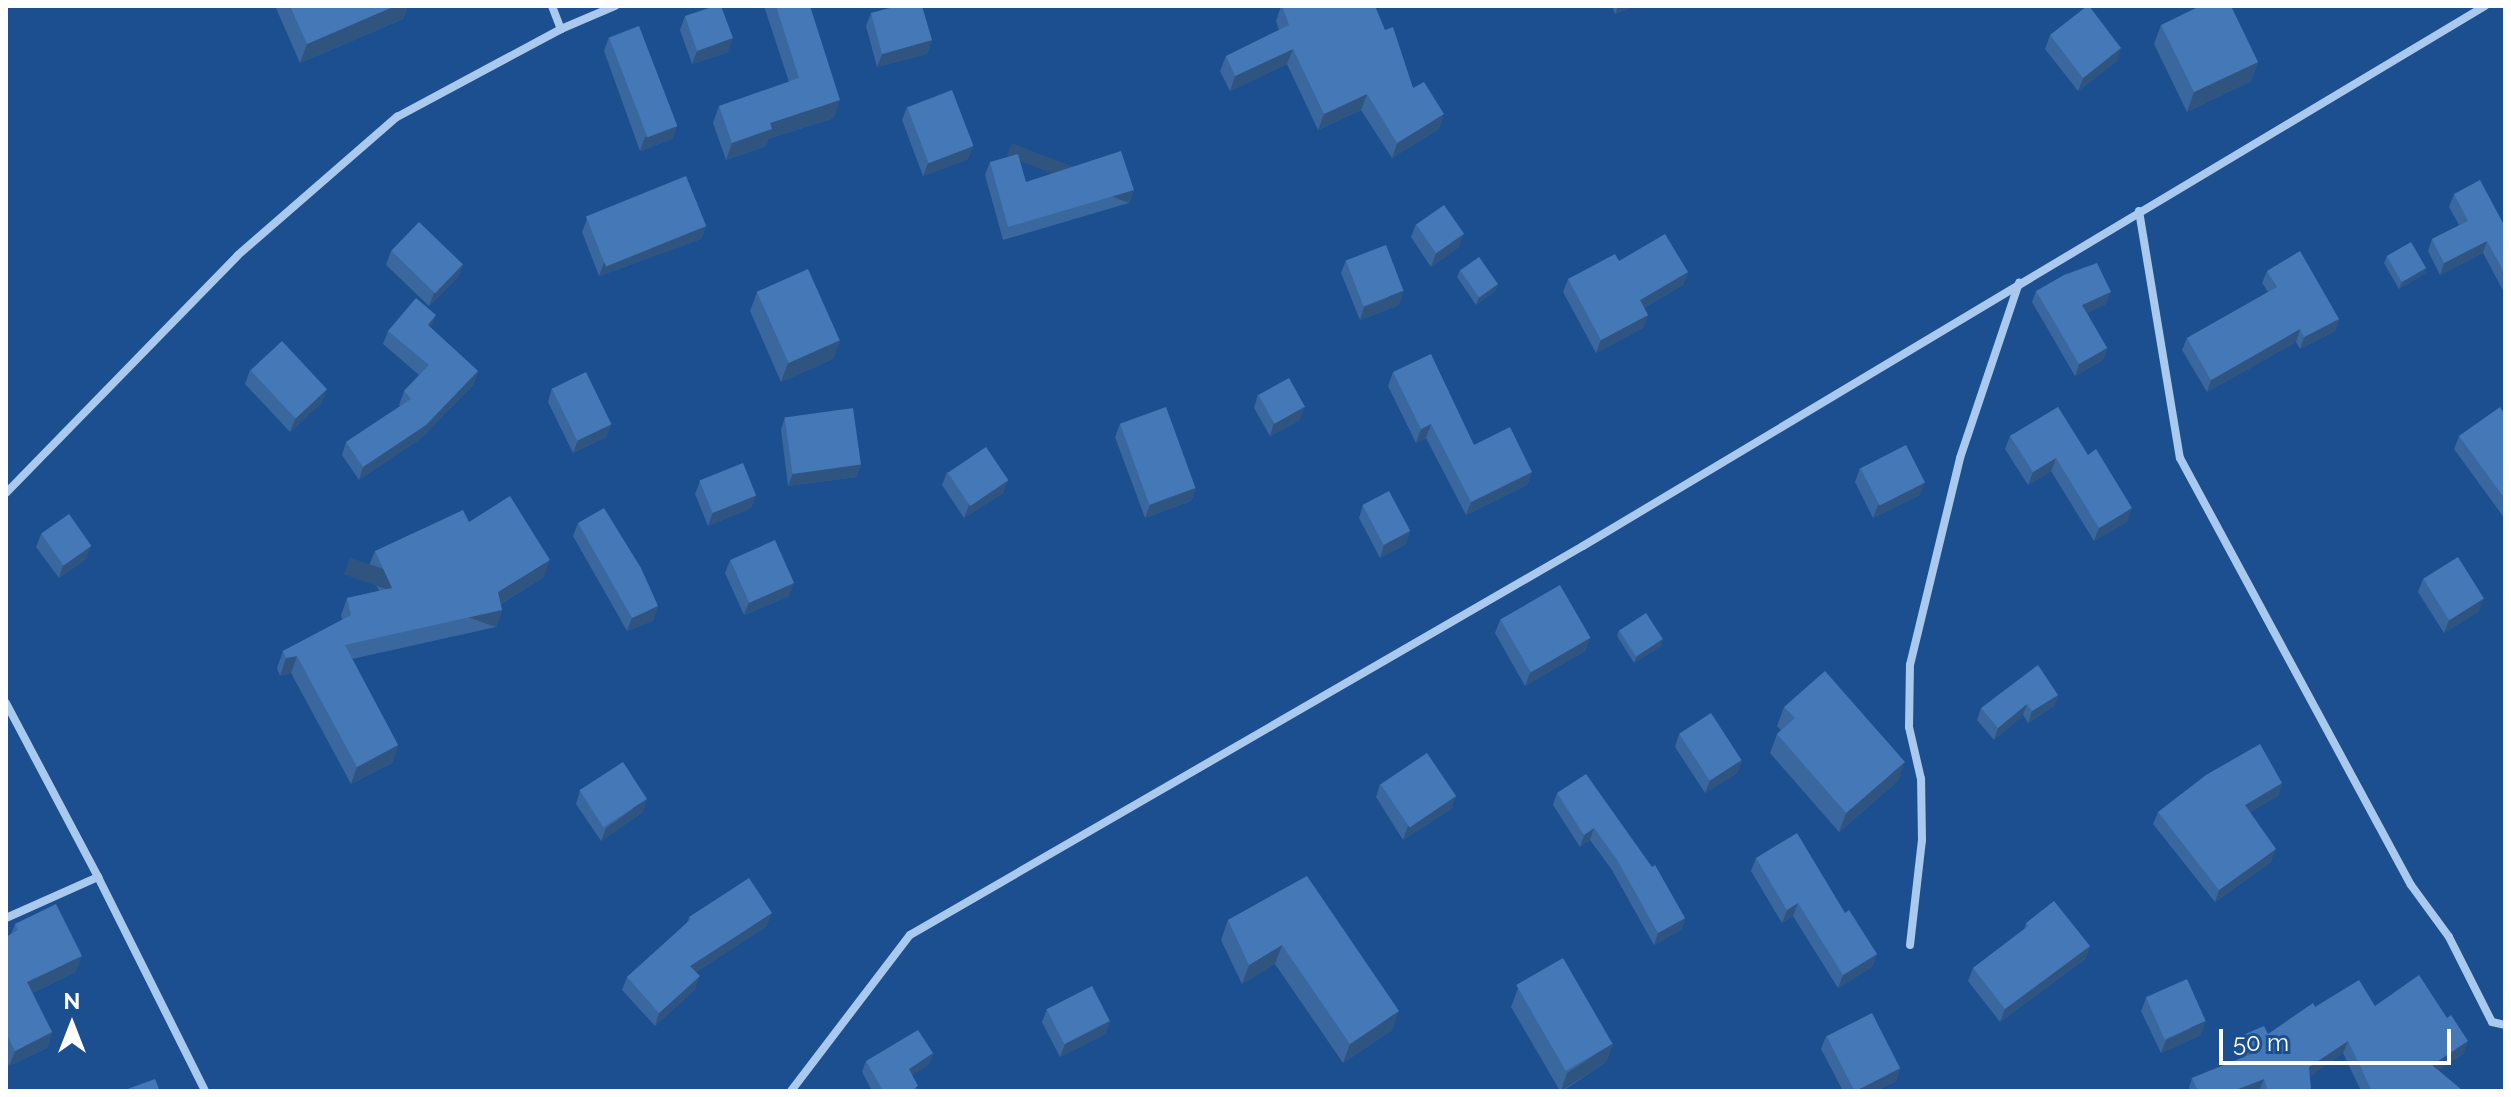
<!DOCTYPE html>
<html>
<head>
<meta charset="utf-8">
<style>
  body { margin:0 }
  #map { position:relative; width:2511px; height:1097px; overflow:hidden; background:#1b4f8f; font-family:Raleway,sans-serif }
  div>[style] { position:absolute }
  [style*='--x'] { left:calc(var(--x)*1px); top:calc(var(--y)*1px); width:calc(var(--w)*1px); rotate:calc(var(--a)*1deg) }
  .minor>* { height:8px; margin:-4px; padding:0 4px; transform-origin:4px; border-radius:4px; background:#a9c9ee }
  .wall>* { inset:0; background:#3a679d }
  .shaded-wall>* { inset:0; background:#305480; transform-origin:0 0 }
  .building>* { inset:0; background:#4478b7; transform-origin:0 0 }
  span { translate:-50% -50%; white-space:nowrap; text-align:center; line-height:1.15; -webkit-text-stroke:8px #1b4f8f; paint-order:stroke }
  .frame { position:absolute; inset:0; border:8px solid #fff; pointer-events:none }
  .north { position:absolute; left:32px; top:985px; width:80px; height:80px; -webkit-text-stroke:6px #1b4f8f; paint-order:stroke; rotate:0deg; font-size:22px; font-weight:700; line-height:32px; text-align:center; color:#fff }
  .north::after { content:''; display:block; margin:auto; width:28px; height:36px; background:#fff; clip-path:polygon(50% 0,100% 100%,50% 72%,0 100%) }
  .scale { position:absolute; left:2219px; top:1029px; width:232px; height:36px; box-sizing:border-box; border:4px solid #fff; border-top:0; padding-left:10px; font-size:24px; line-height:28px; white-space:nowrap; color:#fff; -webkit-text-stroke:6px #1b4f8f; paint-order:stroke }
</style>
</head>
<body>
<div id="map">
  <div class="minor">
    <div style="--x:552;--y:6;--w:25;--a:69"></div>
    <div style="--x:2139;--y:211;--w:250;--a:80.6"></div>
    <div style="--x:2180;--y:458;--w:485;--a:61.6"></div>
    <div style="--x:2411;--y:885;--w:64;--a:53.8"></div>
    <div style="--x:2449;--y:937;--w:95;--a:63.2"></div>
    <div style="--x:2492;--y:1022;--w:13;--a:13"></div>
    <div style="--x:6;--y:493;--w:332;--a:-45.7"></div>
    <div style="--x:238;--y:255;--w:211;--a:-41"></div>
    <div style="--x:397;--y:117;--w:186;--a:-28.2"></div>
    <div style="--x:561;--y:29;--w:59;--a:-23.1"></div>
    <div style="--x:6;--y:703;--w:197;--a:62.1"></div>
    <div style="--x:98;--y:877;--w:239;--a:63.4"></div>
    <div style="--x:6;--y:918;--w:101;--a:-24"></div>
    <div style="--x:1910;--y:945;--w:106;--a:-83.5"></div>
    <div style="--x:1922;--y:840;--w:61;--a:-90.9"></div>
    <div style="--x:1921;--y:779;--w:53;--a:-103"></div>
    <div style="--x:1909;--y:727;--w:62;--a:-89.1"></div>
    <div style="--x:1910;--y:665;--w:213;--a:-76.4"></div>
    <div style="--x:1960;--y:458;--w:185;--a:-71.4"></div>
    <div style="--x:791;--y:1091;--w:196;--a:-52.7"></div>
    <div style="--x:910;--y:935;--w:777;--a:-30.03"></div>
    <div style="--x:1583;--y:546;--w:1051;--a:-30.91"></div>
  </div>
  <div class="wall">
    <div style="clip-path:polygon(275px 6px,408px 6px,403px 19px,300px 63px)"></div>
    <div style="clip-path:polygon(764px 6px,810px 6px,834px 118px,768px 139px,766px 146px,726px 160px,713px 123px,719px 106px,789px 82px)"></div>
    <div style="clip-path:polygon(1281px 6px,1385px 30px,1413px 88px,1439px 129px,1392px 158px,1361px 110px,1318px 130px,1287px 64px,1230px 91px,1220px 71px,1226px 56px,1279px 30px,1276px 21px)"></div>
    <div style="clip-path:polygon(1612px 6px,1635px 6px,1615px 14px)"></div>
    <div style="clip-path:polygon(871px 13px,932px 40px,927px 54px,877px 67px,866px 26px)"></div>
    <div style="clip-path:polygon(685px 16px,728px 52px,692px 64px,680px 30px)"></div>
    <div style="clip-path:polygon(2161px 25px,2258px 62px,2251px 81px,2187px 112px,2154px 44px)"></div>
    <div style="clip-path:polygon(2050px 35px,2117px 61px,2078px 91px,2045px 49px)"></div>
    <div style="clip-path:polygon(609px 37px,677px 126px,672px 139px,640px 151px,604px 51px)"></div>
    <div style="clip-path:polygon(907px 107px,973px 146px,968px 159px,923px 176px,902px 120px)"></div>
    <div style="clip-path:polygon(990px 162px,1026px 182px,1134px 190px,1129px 203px,1003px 240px,985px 175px)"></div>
    <div style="clip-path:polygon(2454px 194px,2504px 225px,2505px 224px,2505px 294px,2483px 253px,2440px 275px,2428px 251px,2432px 239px,2459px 225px,2449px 207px)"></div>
    <div style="clip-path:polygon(587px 219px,706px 226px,701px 239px,599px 276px,582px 232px)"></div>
    <div style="clip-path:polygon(1416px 224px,1459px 247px,1431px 267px,1411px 237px)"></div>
    <div style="clip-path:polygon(391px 251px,463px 264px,458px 277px,429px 306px,386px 265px)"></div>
    <div style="clip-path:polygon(2387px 256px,2426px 268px,2424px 274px,2399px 289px,2384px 263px)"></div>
    <div style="clip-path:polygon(1346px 260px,1399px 305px,1360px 320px,1341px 273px)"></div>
    <div style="clip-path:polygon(1619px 261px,1688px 272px,1683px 285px,1644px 308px,1648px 315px,1643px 328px,1596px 353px,1563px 292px,1568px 279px)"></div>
    <div style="clip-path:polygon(1460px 270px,1498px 284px,1495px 291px,1476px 305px,1457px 277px)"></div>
    <div style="clip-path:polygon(2267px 271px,2339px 319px,2335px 331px,2300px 349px,2296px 342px,2207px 392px,2182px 350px,2187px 338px,2268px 292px,2262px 283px)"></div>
    <div style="clip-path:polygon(2036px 291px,2106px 304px,2087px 313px,2107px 348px,2103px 360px,2075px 376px,2032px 302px)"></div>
    <div style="clip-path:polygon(757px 292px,840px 340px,833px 359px,781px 382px,750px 311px)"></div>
    <div style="clip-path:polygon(431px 328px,478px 371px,473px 385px,421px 438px,359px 480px,342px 455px,346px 442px,400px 406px,399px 405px,404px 391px,419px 375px,383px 344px,388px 331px)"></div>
    <div style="clip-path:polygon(250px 370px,322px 402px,290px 432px,245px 384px)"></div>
    <div style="clip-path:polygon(1393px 372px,1474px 445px,1532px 472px,1527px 485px,1466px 515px,1426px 438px,1416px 443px,1388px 386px)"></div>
    <div style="clip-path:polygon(552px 388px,611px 424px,606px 437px,573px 453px,548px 402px)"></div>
    <div style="clip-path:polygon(1258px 394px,1300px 420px,1270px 436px,1254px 408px)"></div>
    <div style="clip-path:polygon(2058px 407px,2128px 521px,2094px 541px,2051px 471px,2028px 485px,2005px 449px,2010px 436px)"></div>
    <div style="clip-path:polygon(2505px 415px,2505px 519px,2454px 449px,2459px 436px)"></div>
    <div style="clip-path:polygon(785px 417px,861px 464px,856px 477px,788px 486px,781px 430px)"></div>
    <div style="clip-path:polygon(1120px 424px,1196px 488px,1191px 501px,1145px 518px,1115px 437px)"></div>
    <div style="clip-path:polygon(1860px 468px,1920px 495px,1873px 518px,1855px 482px)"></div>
    <div style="clip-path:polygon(947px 472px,1008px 480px,1003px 493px,964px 518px,942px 485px)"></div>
    <div style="clip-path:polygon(700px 481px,756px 495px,751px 508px,708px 526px,695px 494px)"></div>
    <div style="clip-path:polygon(1363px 505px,1410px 531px,1405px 545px,1380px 558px,1359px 518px)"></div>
    <div style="clip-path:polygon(469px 522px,544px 577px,501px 604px,502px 610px,496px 627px,352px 659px,398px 745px,392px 763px,351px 784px,291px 673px,280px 676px,277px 668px,283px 651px,342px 620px,341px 615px,347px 598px,379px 591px,368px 568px,375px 551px)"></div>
    <div style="clip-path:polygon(578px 523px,654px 620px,627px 631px,573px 536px)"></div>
    <div style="clip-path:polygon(41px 534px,86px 559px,59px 578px,36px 547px)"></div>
    <div style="clip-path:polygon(730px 560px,789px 596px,744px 615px,725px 573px)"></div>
    <div style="clip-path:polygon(2423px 579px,2479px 611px,2444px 633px,2418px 592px)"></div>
    <div style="clip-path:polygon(1500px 620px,1590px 638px,1585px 651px,1525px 686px,1495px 633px)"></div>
    <div style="clip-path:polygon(1619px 630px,1661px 646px,1634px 663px,1617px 636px)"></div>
    <div style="clip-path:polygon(2058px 695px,2054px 706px,2028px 723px,2023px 715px,1994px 740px,1977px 720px,1981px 708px)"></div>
    <div style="clip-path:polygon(1784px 707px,1898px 781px,1839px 832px,1770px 753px,1777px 734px,1781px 730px,1777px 726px)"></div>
    <div style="clip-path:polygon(1679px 734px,1742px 760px,1737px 773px,1705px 793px,1675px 747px)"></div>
    <div style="clip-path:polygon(2282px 783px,2278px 796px,2250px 812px,2271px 862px,2215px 902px,2153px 824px,2158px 812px)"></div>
    <div style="clip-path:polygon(1380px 784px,1456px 796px,1451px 809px,1403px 840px,1376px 797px)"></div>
    <div style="clip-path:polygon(580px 791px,643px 812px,601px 841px,576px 804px)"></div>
    <div style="clip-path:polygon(1557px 793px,1652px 867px,1685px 918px,1681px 930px,1654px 945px,1612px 870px,1590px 840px,1580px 847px,1553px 805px)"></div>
    <div style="clip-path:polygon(1756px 858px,1845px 913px,1877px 954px,1872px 967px,1838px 988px,1793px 916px,1782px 923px,1751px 871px)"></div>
    <div style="clip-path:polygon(1307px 876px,1392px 1030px,1343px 1063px,1275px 964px,1242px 984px,1221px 940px,1228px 920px)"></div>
    <div style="clip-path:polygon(689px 917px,767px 926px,696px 972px,695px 989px,655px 1026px,622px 990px,627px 977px,687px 923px)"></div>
    <div style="clip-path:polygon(2026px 923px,2090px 946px,2085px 959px,2000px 1022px,1968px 981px,1973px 968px,2024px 930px)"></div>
    <div style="clip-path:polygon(15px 924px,76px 972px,32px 993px,52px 1032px,47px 1048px,9px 1066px,6px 1060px,6px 937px,11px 934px)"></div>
    <div style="clip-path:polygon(1518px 988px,1613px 1043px,1606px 1062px,1563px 1091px,1560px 1091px,1511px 1007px)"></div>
    <div style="clip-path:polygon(2146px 998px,2201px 1035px,2161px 1053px,2141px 1011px)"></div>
    <div style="clip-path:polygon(2375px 1006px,2464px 1053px,2438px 1070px,2463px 1091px,2361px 1091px,2343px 1053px,2310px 1076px,2311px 1091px,2188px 1091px,2192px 1078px,2243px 1057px,2239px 1048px,2243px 1035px,2268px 1034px,2315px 1007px)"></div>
    <div style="clip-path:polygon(1047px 1009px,1110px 1021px,1105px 1034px,1060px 1057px,1042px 1022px)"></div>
    <div style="clip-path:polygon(1826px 1036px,1900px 1068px,1896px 1081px,1876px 1091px,1843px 1091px,1821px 1049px)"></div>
    <div style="clip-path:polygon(933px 1053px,929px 1064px,912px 1075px,917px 1091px,872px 1091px,862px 1072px,866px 1061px)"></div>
  </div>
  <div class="shaded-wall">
    <div style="clip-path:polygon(395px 6px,408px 6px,403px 19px,300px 63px,307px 44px)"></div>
    <div style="clip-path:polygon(1620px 6px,1635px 6px,1615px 14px,1618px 7px)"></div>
    <div style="clip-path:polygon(733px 38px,728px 52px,692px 64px,697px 51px)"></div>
    <div style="clip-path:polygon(932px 40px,927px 54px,877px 67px,882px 54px)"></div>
    <div style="clip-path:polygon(2121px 48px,2117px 61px,2078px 91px,2083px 78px)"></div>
    <div style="clip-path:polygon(1293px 49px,1287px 64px,1230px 91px,1235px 76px)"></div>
    <div style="clip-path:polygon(2258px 62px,2251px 81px,2187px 112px,2194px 92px)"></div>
    <div style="clip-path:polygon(1367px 94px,1361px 110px,1318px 130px,1324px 114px)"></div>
    <div style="clip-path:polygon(840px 100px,834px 118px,768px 139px,766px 146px,726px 160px,732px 143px,770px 123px)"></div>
    <div style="clip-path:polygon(1444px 114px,1439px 129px,1392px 158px,1397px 143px)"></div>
    <div style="clip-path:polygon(677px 126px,672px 139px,640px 151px,645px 137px)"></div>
    <div style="clip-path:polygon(973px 146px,968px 159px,923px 176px,928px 163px)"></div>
    <div style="left:1134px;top:190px;width:14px;height:131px;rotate:111deg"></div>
    <div style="clip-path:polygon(706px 226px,701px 239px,599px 276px,604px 263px)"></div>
    <div style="clip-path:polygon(1464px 234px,1459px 247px,1431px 267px,1436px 253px)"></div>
    <div style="clip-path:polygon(2487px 241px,2483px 253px,2440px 275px,2444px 263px)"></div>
    <div style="clip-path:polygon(463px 264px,458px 277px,429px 306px,434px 293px)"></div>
    <div style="clip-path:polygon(2426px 268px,2424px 274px,2399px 289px,2402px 282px)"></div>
    <div style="clip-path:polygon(1688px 272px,1683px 285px,1635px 313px,1640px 300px)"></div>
    <div style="clip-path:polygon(1498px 284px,1495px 291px,1476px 305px,1479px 298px)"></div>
    <div style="clip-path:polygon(1404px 291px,1399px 305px,1360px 320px,1364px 307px)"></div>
    <div style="clip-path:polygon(2111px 292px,2106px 304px,2078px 317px,2082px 305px)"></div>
    <div style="clip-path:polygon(436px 315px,431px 328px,428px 325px)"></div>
    <div style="clip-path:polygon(1648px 315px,1643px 328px,1596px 353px,1601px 340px)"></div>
    <div style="clip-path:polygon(2339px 319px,2335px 331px,2300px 349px,2304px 337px)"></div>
    <div style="clip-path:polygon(2300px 329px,2296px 342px,2207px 392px,2211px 380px)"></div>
    <div style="clip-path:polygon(840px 340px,833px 359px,781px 382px,788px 363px)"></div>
    <div style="clip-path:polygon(2107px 348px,2103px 360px,2075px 376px,2079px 364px)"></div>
    <div style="clip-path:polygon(478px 371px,473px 385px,421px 438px,359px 480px,363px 467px)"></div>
    <div style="clip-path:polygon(327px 389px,322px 402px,290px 432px,295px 419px)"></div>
    <div style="clip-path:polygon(1305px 407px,1300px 420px,1270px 436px,1274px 423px)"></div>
    <div style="clip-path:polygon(611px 424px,606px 437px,573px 453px,578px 440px)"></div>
    <div style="clip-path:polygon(1431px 424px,1426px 438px,1416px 443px,1421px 429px)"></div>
    <div style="clip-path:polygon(2056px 458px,2051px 471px,2028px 485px,2033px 472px)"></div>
    <div style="clip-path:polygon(861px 464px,856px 477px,788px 486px,793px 473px)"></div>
    <div style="clip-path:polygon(1532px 472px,1527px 485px,1466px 515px,1471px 502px)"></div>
    <div style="clip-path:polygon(1008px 480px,1003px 493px,964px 518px,969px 505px)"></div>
    <div style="clip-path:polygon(1925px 482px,1920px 495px,1873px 518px,1878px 505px)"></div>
    <div style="clip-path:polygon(1196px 488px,1191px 501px,1145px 518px,1150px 505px)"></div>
    <div style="clip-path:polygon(756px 495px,751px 508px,708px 526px,713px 512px)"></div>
    <div style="clip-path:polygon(2132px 508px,2128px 521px,2094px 541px,2099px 528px)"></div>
    <div style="clip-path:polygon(1410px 531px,1405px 545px,1380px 558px,1384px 545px)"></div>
    <div style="clip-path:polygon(91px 546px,86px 559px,59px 578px,63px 565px)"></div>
    <div style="clip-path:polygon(550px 560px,544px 577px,492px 609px,498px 592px)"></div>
    <div style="clip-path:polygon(794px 583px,789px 596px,744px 615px,749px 602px)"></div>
    <div style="clip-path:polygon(2484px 598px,2479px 611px,2444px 633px,2449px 620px)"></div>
    <div style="clip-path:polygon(658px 606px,654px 620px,627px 631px,632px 618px)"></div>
    <div style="left:502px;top:610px;width:18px;height:161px;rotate:109deg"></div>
    <div style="clip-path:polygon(1590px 638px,1585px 651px,1525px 686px,1530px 673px)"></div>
    <div style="clip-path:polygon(1663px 639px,1661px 646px,1634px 663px,1637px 656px)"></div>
    <div style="clip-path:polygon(297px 656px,291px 673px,280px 676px,286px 658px)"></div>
    <div style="clip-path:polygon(2058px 695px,2054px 706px,2028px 723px,2032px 711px)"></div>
    <div style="clip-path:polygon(2027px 704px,2023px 715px,1994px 740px,1998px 728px)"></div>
    <div style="clip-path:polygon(398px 745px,392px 763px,351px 784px,357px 767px)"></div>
    <div style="clip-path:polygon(1742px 760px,1737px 773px,1705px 793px,1710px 780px)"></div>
    <div style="clip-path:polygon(1905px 762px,1898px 781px,1839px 832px,1846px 813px)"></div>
    <div style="clip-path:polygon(2282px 783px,2278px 796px,2240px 818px,2245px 805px)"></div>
    <div style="clip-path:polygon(1456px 796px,1451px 809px,1403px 840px,1408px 826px)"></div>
    <div style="clip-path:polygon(647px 799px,643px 812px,601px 841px,606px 828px)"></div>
    <div style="clip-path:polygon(1594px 828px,1590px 840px,1580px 847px,1584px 835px)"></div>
    <div style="clip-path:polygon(2276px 849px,2271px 862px,2215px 902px,2219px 890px)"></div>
    <div style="clip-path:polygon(1798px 903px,1793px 916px,1782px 923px,1787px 910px)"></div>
    <div style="clip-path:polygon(772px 913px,767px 926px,686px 979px,690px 966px)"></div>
    <div style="clip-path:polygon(1685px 918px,1681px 930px,1654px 945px,1658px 933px)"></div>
    <div style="clip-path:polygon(1282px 945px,1275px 964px,1242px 984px,1249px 965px)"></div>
    <div style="clip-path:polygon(2090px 946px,2085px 959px,2000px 1022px,2005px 1009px)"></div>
    <div style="clip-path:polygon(1877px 954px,1872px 967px,1838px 988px,1843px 975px)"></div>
    <div style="clip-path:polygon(82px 956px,76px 972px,21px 998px,27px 982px)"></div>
    <div style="clip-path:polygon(700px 976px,695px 989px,655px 1026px,659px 1013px)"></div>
    <div style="clip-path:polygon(1399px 1011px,1392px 1030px,1343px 1063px,1350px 1044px)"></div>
    <div style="clip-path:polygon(1110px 1021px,1105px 1034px,1060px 1057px,1065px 1044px)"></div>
    <div style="clip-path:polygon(2206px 1021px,2201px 1035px,2161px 1053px,2166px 1040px)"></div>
    <div style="clip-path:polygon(52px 1032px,47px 1048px,9px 1066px,15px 1051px)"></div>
    <div style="clip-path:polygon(2348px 1041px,2343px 1053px,2305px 1080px,2309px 1067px)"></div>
    <div style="clip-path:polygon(2468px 1041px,2464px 1053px,2427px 1078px,2432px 1065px)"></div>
    <div style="clip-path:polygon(1613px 1043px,1606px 1062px,1561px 1091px,1567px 1073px)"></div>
    <div style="clip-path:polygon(933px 1053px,929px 1064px,905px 1080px,909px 1069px)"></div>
    <div style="clip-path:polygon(1900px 1068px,1896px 1081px,1876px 1091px,1855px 1091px)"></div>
    <div style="clip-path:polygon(2264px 1079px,2259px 1091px,2233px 1091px)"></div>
  </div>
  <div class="building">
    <div style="clip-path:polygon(290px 6px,395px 6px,307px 44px)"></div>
    <div style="clip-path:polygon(715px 6px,721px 6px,733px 38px,697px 51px,685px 16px)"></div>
    <div style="clip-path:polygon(776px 6px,810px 6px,840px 100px,770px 123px,772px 129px,732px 143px,719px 106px,799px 78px)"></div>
    <div style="clip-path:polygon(897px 6px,922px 6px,932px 40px,882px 54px,871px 13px)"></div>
    <div style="clip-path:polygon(1282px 6px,1375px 6px,1385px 30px,1393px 27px,1413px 88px,1424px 82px,1444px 114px,1397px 143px,1367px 94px,1324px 114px,1293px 49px,1235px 76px,1226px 56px,1289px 25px)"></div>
    <div style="clip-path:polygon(2087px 6px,2089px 6px,2121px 48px,2083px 78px,2050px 35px)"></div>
    <div style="clip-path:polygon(2200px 6px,2231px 6px,2258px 62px,2194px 92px,2161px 25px)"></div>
    <div style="left:639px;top:26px;width:107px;height:32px;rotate:69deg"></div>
    <div style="left:952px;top:90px;width:60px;height:48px;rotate:69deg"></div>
    <div style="clip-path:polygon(1121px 151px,1134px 190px,1008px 227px,990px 162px,1018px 154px,1026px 182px)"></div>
    <div style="left:686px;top:176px;width:54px;height:108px;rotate:68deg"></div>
    <div style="clip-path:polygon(2480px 180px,2504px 225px,2505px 224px,2505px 274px,2487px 241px,2444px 263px,2432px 239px,2468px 221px,2454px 194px)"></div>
    <div style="left:1444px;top:205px;width:35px;height:34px;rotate:55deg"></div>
    <div style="left:419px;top:222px;width:61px;height:40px;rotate:44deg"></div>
    <div style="clip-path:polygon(1665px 234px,1688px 272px,1640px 300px,1648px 315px,1601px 340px,1568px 279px,1615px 254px,1619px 261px)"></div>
    <div style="left:2411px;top:242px;width:30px;height:28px;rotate:60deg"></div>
    <div style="left:1386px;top:245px;width:49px;height:43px;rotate:69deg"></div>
    <div style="clip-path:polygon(2300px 251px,2339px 319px,2304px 337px,2300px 329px,2211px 380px,2187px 338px,2277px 287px,2267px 271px)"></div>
    <div style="left:1479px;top:257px;width:33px;height:23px;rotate:55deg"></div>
    <div style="clip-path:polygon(2097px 263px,2111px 292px,2082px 305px,2107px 348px,2079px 364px,2036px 291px,2064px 275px)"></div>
    <div style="left:808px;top:269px;width:78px;height:56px;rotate:66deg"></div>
    <div style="clip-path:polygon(416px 298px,436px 315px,428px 325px,478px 371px,426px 425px,363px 467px,346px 442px,411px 399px,404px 391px,429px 365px,388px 331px)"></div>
    <div style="left:282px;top:341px;width:66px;height:43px;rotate:47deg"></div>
    <div style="clip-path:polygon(1431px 354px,1474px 445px,1510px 427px,1532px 472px,1471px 502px,1431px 424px,1421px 429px,1393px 372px)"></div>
    <div style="left:586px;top:372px;width:58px;height:38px;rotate:64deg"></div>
    <div style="left:1289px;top:378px;width:33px;height:35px;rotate:61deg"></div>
    <div style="left:1166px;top:407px;width:86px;height:49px;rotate:70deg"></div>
    <div style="clip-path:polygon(2058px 407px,2088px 455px,2096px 449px,2132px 508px,2099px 528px,2056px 458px,2033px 472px,2010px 436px)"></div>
    <div style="clip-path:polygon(2500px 407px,2505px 415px,2505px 499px,2459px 436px)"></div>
    <div style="left:853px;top:408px;width:57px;height:69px;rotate:82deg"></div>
    <div style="left:1906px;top:445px;width:42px;height:51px;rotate:63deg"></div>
    <div style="left:986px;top:447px;width:40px;height:46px;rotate:56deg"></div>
    <div style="left:743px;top:463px;width:35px;height:47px;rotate:68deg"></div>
    <div style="left:1389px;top:491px;width:45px;height:30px;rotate:62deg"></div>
    <div style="clip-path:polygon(510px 496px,550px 560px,498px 592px,502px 610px,345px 645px,398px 745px,357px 767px,297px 656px,286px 658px,283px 651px,351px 615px,347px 598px,392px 588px,375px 551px,463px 510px,469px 522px)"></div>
    <div style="clip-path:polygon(604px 508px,641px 568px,658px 606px,632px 618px,578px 523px)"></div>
    <div style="left:69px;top:514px;width:39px;height:34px;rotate:55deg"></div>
    <div style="left:775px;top:540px;width:47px;height:49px;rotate:66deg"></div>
    <div style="left:2458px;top:557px;width:49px;height:41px;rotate:58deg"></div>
    <div style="left:1560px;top:585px;width:61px;height:69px;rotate:60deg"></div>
    <div style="left:1646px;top:613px;width:31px;height:32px;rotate:57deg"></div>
    <div style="clip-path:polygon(2038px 665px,2058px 695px,2032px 711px,2027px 704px,1998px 728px,1981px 708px)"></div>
    <div style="clip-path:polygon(1825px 671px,1905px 762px,1846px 813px,1777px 734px,1795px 718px,1784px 707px)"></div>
    <div style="left:1711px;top:713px;width:56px;height:38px;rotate:57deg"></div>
    <div style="clip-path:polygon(2260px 744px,2282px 783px,2245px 805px,2276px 849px,2219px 890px,2158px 812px,2206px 775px)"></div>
    <div style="left:1427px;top:753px;width:52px;height:56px;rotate:56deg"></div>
    <div style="left:623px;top:762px;width:44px;height:52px;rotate:57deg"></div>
    <div style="clip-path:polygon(1586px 774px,1652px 867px,1655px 865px,1685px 918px,1658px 933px,1616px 858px,1594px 828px,1584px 835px,1557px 793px)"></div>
    <div style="clip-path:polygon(1797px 833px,1845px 913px,1849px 910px,1877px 954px,1843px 975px,1798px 903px,1787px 910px,1756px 858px)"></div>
    <div style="clip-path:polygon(1307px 876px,1399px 1011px,1350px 1044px,1282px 945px,1249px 965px,1228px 920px)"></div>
    <div style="clip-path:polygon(749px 878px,772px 913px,690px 966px,700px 976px,659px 1013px,627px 977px,691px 919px,689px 917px)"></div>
    <div style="clip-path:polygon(2054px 901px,2090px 946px,2005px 1009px,1973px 968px,2028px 926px,2026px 923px)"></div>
    <div style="clip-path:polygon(56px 904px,82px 956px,27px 982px,52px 1032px,15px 1051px,6px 1033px,6px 937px,18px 930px,15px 924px)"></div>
    <div style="left:1563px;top:958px;width:99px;height:54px;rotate:60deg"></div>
    <div style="clip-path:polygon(2419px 975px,2447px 1018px,2451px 1015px,2468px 1041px,2432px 1065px,2463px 1091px,2400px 1091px,2399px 1090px,2396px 1091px,2372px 1091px,2348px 1041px,2309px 1067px,2311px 1091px,2268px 1091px,2264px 1079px,2233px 1091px,2198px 1091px,2192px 1078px,2252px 1054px,2243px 1035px,2264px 1026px,2268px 1034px,2313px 1003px,2315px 1007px,2359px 980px,2375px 1006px)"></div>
    <div style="left:2187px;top:979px;width:46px;height:45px;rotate:66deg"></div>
    <div style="left:1092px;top:986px;width:39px;height:51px;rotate:63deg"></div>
    <div style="left:1872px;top:1013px;width:62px;height:51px;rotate:63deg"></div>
    <div style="clip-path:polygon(918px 1030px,933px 1053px,909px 1069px,918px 1086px,910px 1091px,883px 1091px,866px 1061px)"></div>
    <div style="clip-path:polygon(155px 1079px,160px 1091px,122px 1091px)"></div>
  </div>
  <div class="frame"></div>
  <div class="north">N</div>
  <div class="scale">50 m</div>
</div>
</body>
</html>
